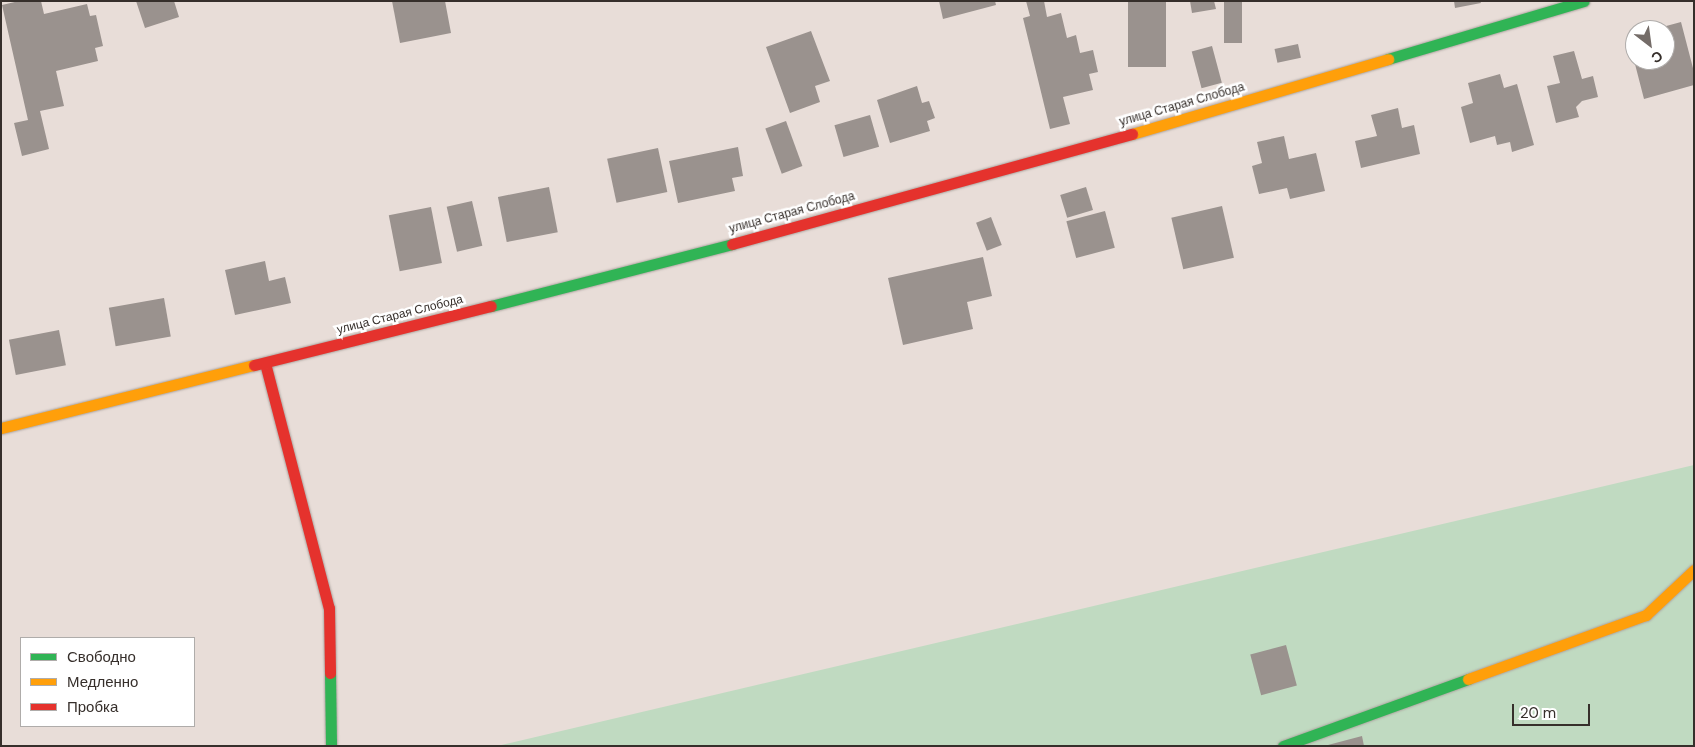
<!DOCTYPE html>
<html>
<head>
<meta charset="utf-8">
<style>
  body { margin:0 }
  #map { position:relative; width:1695px; height:747px; overflow:hidden; background:#e8ddd8; font-family:"DM Sans",sans-serif }
  div>[style] { position:absolute }
  [style*='--x'] { left:calc(var(--x)*1px); top:calc(var(--y)*1px); width:calc(var(--w)*1px); rotate:calc(var(--a)*1deg) }
  .green>* { inset:0; background:#c0dac1 }
  .building>* { inset:0; background:#9a928e; transform-origin:0 0 }
  .roads { filter:drop-shadow(0 0 1px #aca49f) drop-shadow(0 0 1px #aca49f) }
  .fast>* { height:11px; margin:-5.5px; padding:0 5.5px; transform-origin:5.5px; border-radius:5.5px; background:#30b455 }
  .slow>* { height:11px; margin:-5.5px; padding:0 5.5px; transform-origin:5.5px; border-radius:5.5px; background:#ff9f0a }
  .jam>* { height:11px; margin:-5.5px; padding:0 5.5px; transform-origin:5.5px; border-radius:5.5px; background:#e5322d }
  span { translate:-50% -50%; white-space:nowrap; text-align:center; line-height:1.15; -webkit-text-stroke:5px #fff; paint-order:stroke }
  .street-label { font-size:12px; color:#362f2b }
  .frame { position:absolute; inset:0; border:2px solid #362f2b; pointer-events:none }
  .legend { position:absolute; left:20px; top:637px; width:175px; height:90px; box-sizing:border-box; background:#fff; border:1px solid #afacaa; margin:0; padding:6px 9px; list-style:none; font-size:15px; color:#362f2b }
  .legend li { display:flex; align-items:center; gap:10px; height:25px }
  .legend b { width:25px; border:1px solid #afacaa }
  .north { position:absolute; left:1625px; top:20px; width:50px; height:50px; box-sizing:border-box; background:#fff; border:1px solid #afacaa; border-radius:50%; rotate:150deg; font-size:14px; font-weight:700; line-height:20px; text-align:center; color:#362f2b }
  .north::after { content:''; display:block; margin:auto; width:18px; height:22px; background:#746c68; clip-path:polygon(50% 0,100% 100%,50% 72%,0 100%) }
  .scale { position:absolute; left:1512px; top:704px; width:78px; height:22px; box-sizing:border-box; border:2px solid #362f2b; border-top:0; padding-left:6px; font-size:15px; line-height:18px; white-space:nowrap; color:#362f2b; -webkit-text-stroke:4px #fff; paint-order:stroke }
</style>
</head>
<body>
<div id="map">
  <div class="green">
    <div style="clip-path:polygon(1694px 465px,1694px 746px,497px 746px)"></div>
  </div>
  <div class="building">
    <div style="clip-path:polygon(19px 1px,41px 1px,44px 14px,87px 4px,90px 16px,96px 15px,103px 46px,95px 48px,98px 61px,56px 71px,64px 106px,40px 111px,49px 149px,22px 156px,14px 123px,28px 120px,2px 5px)"></div>
    <div style="clip-path:polygon(136px 1px,174px 1px,179px 17px,145px 28px)"></div>
    <div style="clip-path:polygon(392px 1px,445px 1px,451px 33px,400px 43px)"></div>
    <div style="clip-path:polygon(939px 1px,995px 1px,996px 5px,943px 19px)"></div>
    <div style="clip-path:polygon(1026px 1px,1044px 1px,1047px 17px,1061px 13px,1067px 38px,1076px 35px,1080px 53px,1093px 50px,1098px 72px,1089px 74px,1093px 90px,1063px 97px,1070px 124px,1050px 129px,1023px 18px,1030px 16px)"></div>
    <div style="left:1128px;top:1px;width:38px;height:66px"></div>
    <div style="clip-path:polygon(1190px 1px,1214px 1px,1216px 9px,1192px 13px)"></div>
    <div style="left:1224px;top:1px;width:18px;height:42px"></div>
    <div style="clip-path:polygon(1454px 1px,1480px 1px,1481px 3px,1455px 8px)"></div>
    <div style="clip-path:polygon(1681px 22px,1694px 72px,1694px 85px,1644px 99px,1628px 37px,1635px 35px,1635px 60px,1665px 60px,1665px 30px,1655px 29px)"></div>
    <div style="clip-path:polygon(811px 31px,830px 81px,815px 86px,820px 102px,790px 113px,766px 47px)"></div>
    <div style="left:1298px;top:44px;width:14px;height:24px;rotate:78deg"></div>
    <div style="left:1212px;top:46px;width:38px;height:21px;rotate:75deg"></div>
    <div style="clip-path:polygon(1574px 51px,1582px 79px,1593px 76px,1598px 97px,1582px 101px,1576px 107px,1579px 117px,1556px 123px,1547px 86px,1560px 83px,1553px 56px)"></div>
    <div style="clip-path:polygon(1500px 74px,1504px 88px,1517px 84px,1534px 145px,1512px 152px,1510px 142px,1497px 145px,1495px 136px,1470px 143px,1461px 107px,1473px 103px,1468px 83px)"></div>
    <div style="clip-path:polygon(917px 86px,922px 103px,929px 101px,935px 118px,927px 121px,930px 131px,890px 143px,877px 100px)"></div>
    <div style="clip-path:polygon(1398px 108px,1402px 128px,1414px 125px,1420px 154px,1361px 168px,1355px 141px,1377px 136px,1371px 115px)"></div>
    <div style="left:870px;top:115px;width:33px;height:37px;rotate:74deg"></div>
    <div style="left:786px;top:121px;width:48px;height:22px;rotate:70deg"></div>
    <div style="clip-path:polygon(1284px 136px,1289px 159px,1316px 153px,1325px 191px,1290px 199px,1287px 188px,1259px 194px,1252px 166px,1262px 163px,1257px 142px)"></div>
    <div style="clip-path:polygon(738px 147px,743px 176px,732px 178px,735px 191px,678px 203px,669px 161px)"></div>
    <div style="left:658px;top:148px;width:45px;height:52px;rotate:78deg"></div>
    <div style="left:549px;top:187px;width:46px;height:52px;rotate:79deg"></div>
    <div style="left:1086px;top:187px;width:24px;height:27px;rotate:73deg"></div>
    <div style="left:472px;top:201px;width:46px;height:26px;rotate:77deg"></div>
    <div style="left:1222px;top:206px;width:53px;height:52px;rotate:77deg"></div>
    <div style="left:431px;top:207px;width:57px;height:43px;rotate:79deg"></div>
    <div style="left:1105px;top:211px;width:38px;height:40px;rotate:75deg"></div>
    <div style="left:991px;top:217px;width:30px;height:16px;rotate:69deg"></div>
    <div style="clip-path:polygon(983px 257px,992px 296px,967px 302px,973px 329px,903px 345px,888px 278px)"></div>
    <div style="clip-path:polygon(265px 261px,269px 281px,285px 277px,291px 303px,235px 315px,225px 270px)"></div>
    <div style="left:164px;top:298px;width:39px;height:56px;rotate:80deg"></div>
    <div style="left:59px;top:330px;width:36px;height:51px;rotate:79deg"></div>
    <div style="left:1286px;top:645px;width:42px;height:37px;rotate:75deg"></div>
    <div style="clip-path:polygon(1362px 736px,1364px 746px,1328px 746px,1328px 745px)"></div>
  </div>
  <div class="roads">
    <div class="fast">
      <div style="--x:1388;--y:59;--w:204;--a:-16.5"></div>
      <div style="--x:491;--y:306;--w:249;--a:-14.4"></div>
      <div style="--x:330;--y:673;--w:73;--a:89.2"></div>
      <div style="--x:1283;--y:746;--w:197;--a:-19.9"></div>
    </div>
    <div class="slow">
      <div style="--x:1132;--y:134;--w:267;--a:-16.3"></div>
      <div style="--x:1;--y:428;--w:261;--a:-14"></div>
      <div style="--x:1468;--y:679;--w:189;--a:-19.8"></div>
      <div style="--x:1646;--y:615;--w:66;--a:-43.2"></div>
    </div>
    <div class="jam">
      <div style="--x:732;--y:244;--w:415;--a:-15.4"></div>
      <div style="--x:265;--y:363;--w:253;--a:75.4"></div>
      <div style="--x:329;--y:608;--w:65;--a:89.1"></div>
      <div style="--x:254;--y:365;--w:244;--a:-14"></div>
    </div>
  </div>
  <div class="street-label">
    <span style="left:1182px;top:105px;rotate:-16deg">улица Старая Слобода</span>
    <span style="left:792px;top:213px;rotate:-15deg">улица Старая Слобода</span>
    <span style="left:400px;top:315px;rotate:-14deg">улица Старая Слобода</span>
  </div>
  <div class="frame"></div>
  <ul class="legend">
  <li><b style="height:6px;background:#30b455"></b>Свободно</li>
  <li><b style="height:6px;background:#ff9f0a"></b>Медленно</li>
  <li><b style="height:6px;background:#e5322d"></b>Пробка</li>
  </ul>
  <div class="north">С</div>
  <div class="scale">20 m</div>
</div>
</body>
</html>
